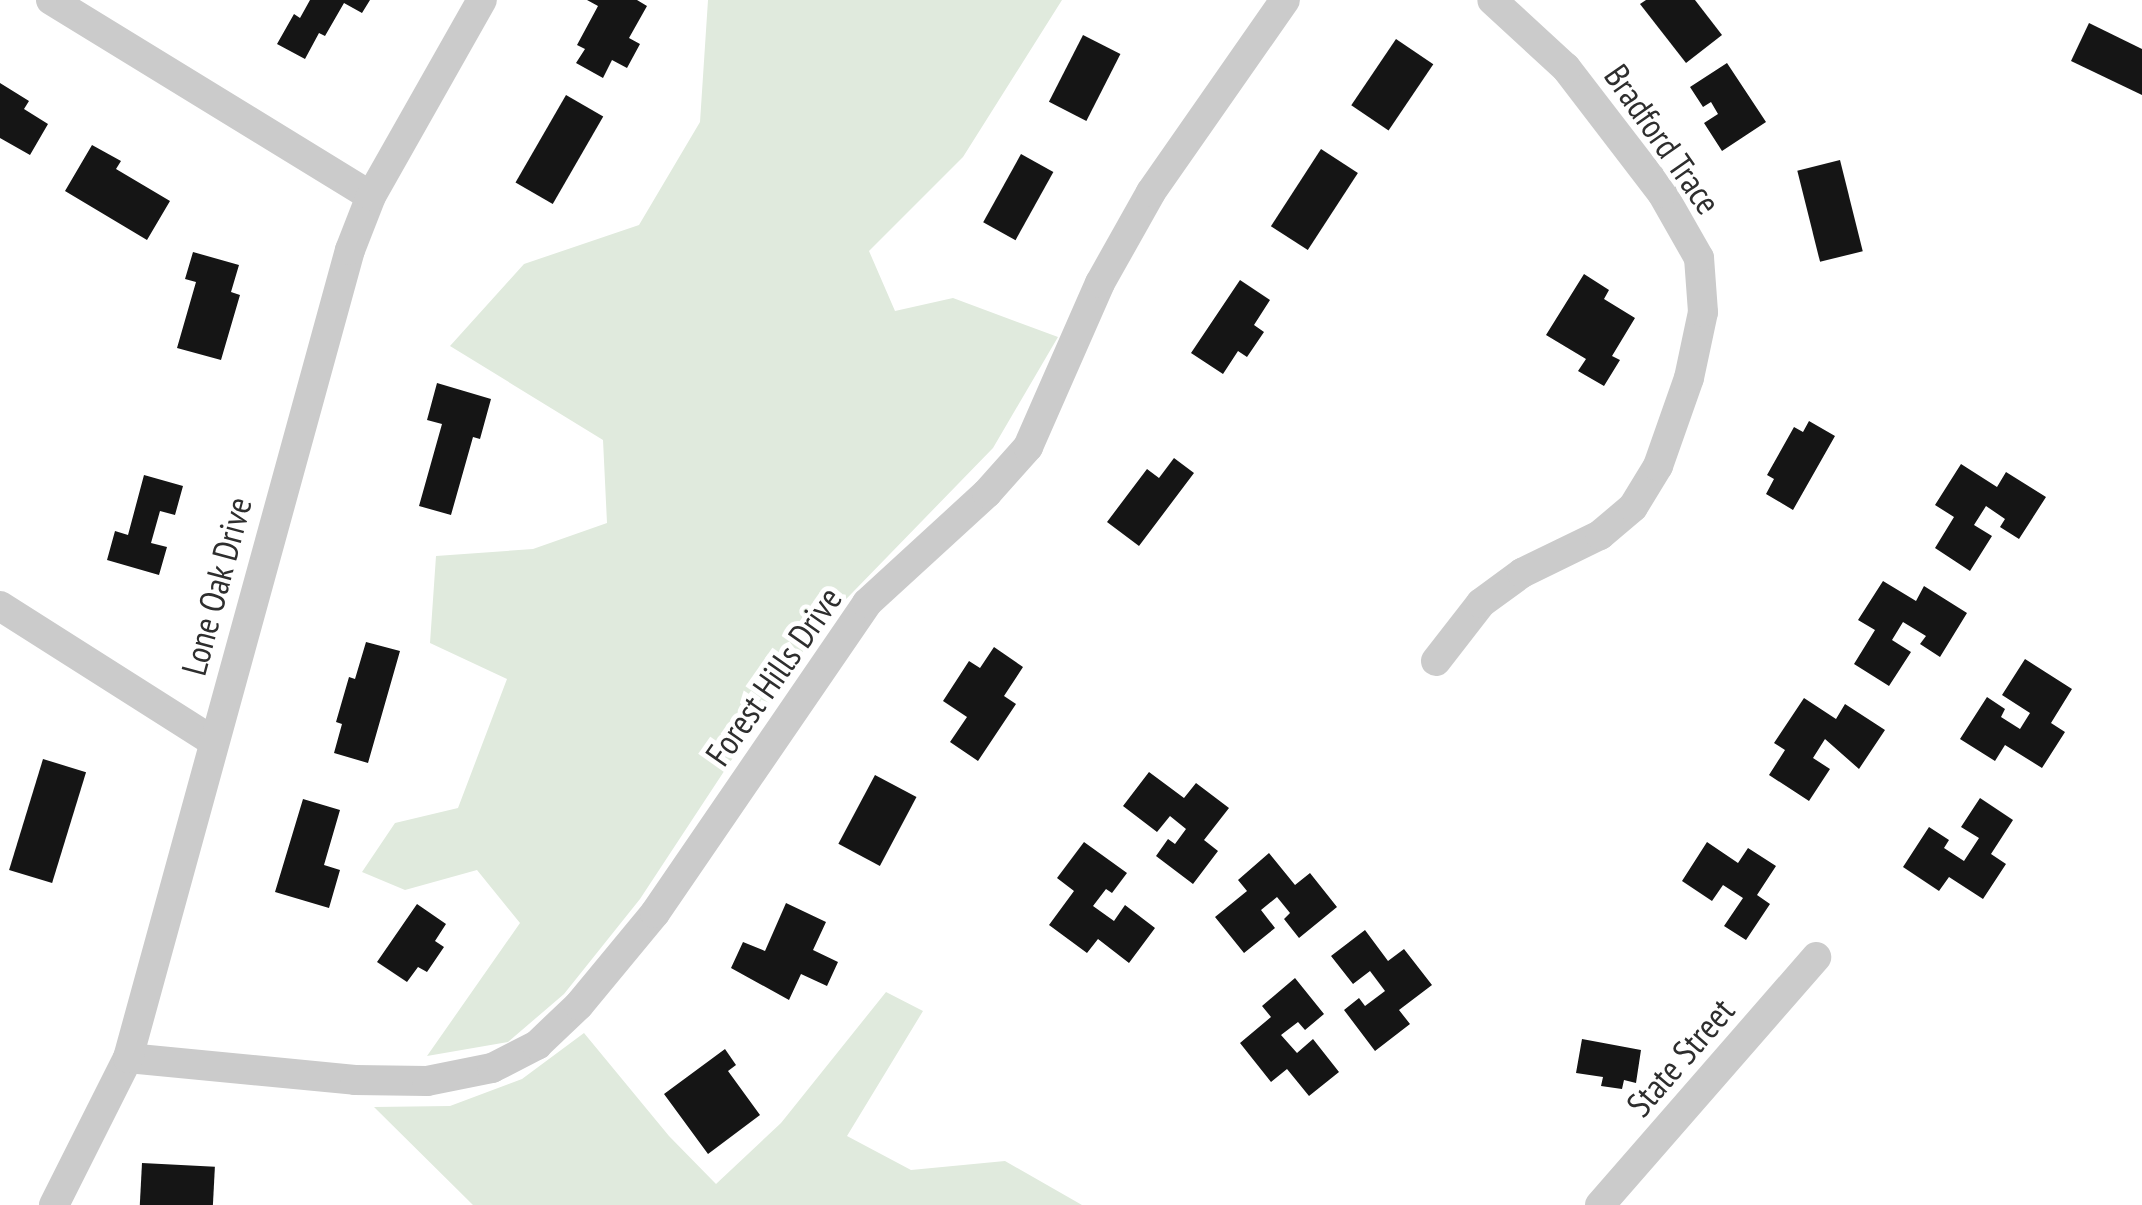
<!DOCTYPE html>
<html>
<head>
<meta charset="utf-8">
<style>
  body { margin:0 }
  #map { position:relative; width:2142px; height:1205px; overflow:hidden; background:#fff; font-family:"PT Sans Narrow",sans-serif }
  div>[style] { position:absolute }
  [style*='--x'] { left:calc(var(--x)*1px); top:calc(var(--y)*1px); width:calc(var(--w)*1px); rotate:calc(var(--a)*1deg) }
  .green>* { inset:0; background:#e0eadd }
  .building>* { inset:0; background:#151515; transform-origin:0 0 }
  .minor>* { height:30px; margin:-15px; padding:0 15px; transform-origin:15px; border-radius:15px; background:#cbcbcb }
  span { translate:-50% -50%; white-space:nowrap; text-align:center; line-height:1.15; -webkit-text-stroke:10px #fff; paint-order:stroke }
  .street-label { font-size:35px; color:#2e2e2e }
</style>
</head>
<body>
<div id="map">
  <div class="green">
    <div style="clip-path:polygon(708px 0,1062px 0,963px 157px,869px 251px,895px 311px,953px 298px,1058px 337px,993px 448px,819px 627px,640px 899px,564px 994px,508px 1042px,427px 1056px,520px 923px,477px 870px,405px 890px,362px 872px,395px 823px,458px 808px,507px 679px,430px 643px,436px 556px,533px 549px,607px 523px,603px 440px,450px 346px,524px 264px,639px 225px,700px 122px)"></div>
    <div style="clip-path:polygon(886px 992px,923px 1011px,847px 1136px,911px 1170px,1005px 1161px,1082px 1205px,473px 1205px,374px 1107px,450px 1106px,522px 1079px,584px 1033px,669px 1136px,716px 1184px,781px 1123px)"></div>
  </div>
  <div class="building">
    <div style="clip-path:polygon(310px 0,370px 0,362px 13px,344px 3px,325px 36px,319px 33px,305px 59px,277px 44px,294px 14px,300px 18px)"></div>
    <div style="clip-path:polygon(587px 0,637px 0,647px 6px,629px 38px,640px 44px,627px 68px,612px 60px,603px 78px,576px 63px,585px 49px,577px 45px,598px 6px)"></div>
    <div style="clip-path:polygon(1646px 0,1695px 0,1722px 35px,1686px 63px,1640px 4px)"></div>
    <div style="clip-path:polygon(2089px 23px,2142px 49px,2142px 95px,2071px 61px)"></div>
    <div style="left:1083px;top:35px;width:42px;height:75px;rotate:27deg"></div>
    <div style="left:1396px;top:39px;width:45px;height:80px;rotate:34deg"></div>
    <div style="clip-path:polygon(1727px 63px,1766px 122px,1722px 151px,1704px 123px,1718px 114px,1711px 102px,1703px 107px,1690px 87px)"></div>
    <div style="clip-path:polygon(0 83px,29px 101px,24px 109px,48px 124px,30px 155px,0 138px)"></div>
    <div style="left:566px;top:95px;width:43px;height:101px;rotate:30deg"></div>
    <div style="clip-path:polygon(92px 145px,121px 161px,116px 169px,170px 201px,147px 240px,65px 191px)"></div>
    <div style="left:1321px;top:149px;width:44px;height:92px;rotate:33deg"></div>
    <div style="left:1021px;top:154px;width:37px;height:78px;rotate:29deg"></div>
    <div style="left:1840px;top:160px;width:94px;height:44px;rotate:76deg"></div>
    <div style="clip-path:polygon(193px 252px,239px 265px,231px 292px,240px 295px,221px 360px,177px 348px,196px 282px,185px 279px)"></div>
    <div style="clip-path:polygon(1584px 274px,1609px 290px,1604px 299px,1635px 318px,1612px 356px,1620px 360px,1604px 386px,1578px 371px,1586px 359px,1546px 335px)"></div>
    <div style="clip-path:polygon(1240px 280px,1270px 300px,1254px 325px,1264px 332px,1247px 357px,1238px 351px,1223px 374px,1191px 353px)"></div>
    <div style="clip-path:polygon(437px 383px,491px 399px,480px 439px,473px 437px,451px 515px,419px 506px,442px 424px,427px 420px)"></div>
    <div style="clip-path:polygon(1809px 421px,1835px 436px,1793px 510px,1766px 494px,1774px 479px,1767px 475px,1794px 427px,1803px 432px)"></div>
    <div style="clip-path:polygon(1174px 458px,1194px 473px,1139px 546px,1107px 522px,1147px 469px,1159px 478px)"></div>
    <div style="clip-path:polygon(1961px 464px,1997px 487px,2006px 472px,2046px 497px,2019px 539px,2000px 527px,2005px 519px,1986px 506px,1974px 525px,1992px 536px,1970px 571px,1935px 548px,1954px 517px,1935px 505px)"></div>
    <div style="clip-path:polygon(144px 475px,183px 486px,175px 515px,160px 511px,151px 543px,167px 547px,159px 575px,107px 560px,115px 531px,128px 535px)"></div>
    <div style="clip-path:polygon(1883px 581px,1916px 601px,1924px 586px,1967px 613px,1940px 657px,1920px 644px,1926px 636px,1903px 622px,1892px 640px,1911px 652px,1889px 686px,1854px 664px,1875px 630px,1858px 620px)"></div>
    <div style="clip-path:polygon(366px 642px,400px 651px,368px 763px,334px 753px,342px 724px,336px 722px,349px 677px,355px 679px)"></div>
    <div style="clip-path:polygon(994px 647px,1023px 667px,1004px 696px,1016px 704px,978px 761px,950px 742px,967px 717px,943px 701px,969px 661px,980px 668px)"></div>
    <div style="clip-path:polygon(2025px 659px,2072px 689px,2051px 723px,2065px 732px,2042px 768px,2005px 745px,1995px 761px,1960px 739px,1987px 697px,2005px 709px,2001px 717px,2020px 729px,2030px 713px,2002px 695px)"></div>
    <div style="clip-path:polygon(1804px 698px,1836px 719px,1845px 704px,1885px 730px,1859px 769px,1825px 739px,1813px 758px,1830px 769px,1809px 801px,1769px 775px,1785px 750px,1774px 743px)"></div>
    <div style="left:43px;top:759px;width:45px;height:116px;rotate:17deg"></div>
    <div style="clip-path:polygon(1149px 772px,1184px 798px,1196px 783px,1229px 808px,1204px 840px,1218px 851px,1193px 884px,1156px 856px,1168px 839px,1175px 844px,1186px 829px,1170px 816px,1157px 832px,1123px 806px)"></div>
    <div style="left:875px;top:775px;width:47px;height:78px;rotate:28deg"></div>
    <div style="clip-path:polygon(1980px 798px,2013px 820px,1991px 854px,2006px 864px,1983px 899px,1949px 877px,1939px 891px,1903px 867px,1929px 827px,1949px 840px,1944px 848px,1964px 861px,1979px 838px,1961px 827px)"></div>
    <div style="clip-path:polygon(303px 799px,340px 810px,324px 865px,340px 870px,329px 908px,275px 892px)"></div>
    <div style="clip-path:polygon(1084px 842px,1127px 873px,1112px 893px,1106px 889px,1093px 906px,1114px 921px,1125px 905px,1155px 928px,1129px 963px,1098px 939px,1087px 953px,1049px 925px,1074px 891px,1057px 878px)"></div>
    <div style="clip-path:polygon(1707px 842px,1738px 863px,1748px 848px,1776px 866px,1757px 895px,1770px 904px,1746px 940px,1724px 926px,1743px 898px,1723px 885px,1712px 901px,1682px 881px)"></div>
    <div style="clip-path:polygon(1269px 853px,1295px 885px,1310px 873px,1337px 907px,1299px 938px,1284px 919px,1290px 913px,1277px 897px,1261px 910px,1275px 928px,1244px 953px,1215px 917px,1247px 891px,1238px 880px)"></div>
    <div style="clip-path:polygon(786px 903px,826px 922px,813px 950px,838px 962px,827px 986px,801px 974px,789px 1000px,731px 968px,743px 942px,765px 951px)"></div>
    <div style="clip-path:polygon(417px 904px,446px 924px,435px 941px,444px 947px,427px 972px,418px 967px,407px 982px,377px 962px)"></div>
    <div style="clip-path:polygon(1365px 930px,1388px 961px,1404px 949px,1432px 985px,1399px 1010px,1410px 1024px,1375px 1051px,1344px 1010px,1359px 998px,1365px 1006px,1385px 991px,1370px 971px,1353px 984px,1331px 956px)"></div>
    <div style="clip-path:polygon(1295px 978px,1324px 1014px,1305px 1030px,1298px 1022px,1281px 1035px,1297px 1053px,1313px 1039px,1339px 1072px,1309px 1096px,1287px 1069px,1271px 1082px,1240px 1043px,1271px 1017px,1262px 1006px)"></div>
    <div style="clip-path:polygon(1582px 1039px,1641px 1050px,1636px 1083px,1624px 1080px,1622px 1089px,1601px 1086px,1603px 1077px,1576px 1073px)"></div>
    <div style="clip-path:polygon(725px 1049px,736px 1065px,728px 1071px,760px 1115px,708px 1154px,664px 1094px)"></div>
    <div style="left:142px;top:1163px;width:73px;height:42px;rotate:3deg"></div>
  </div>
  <div class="minor">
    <div style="--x:51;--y:0;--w:375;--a:31.5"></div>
    <div style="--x:0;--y:606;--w:252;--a:32.4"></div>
    <div style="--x:1436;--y:661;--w:73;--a:-52.2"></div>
    <div style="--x:1481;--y:603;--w:51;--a:-36.2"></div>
    <div style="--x:1522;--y:573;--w:87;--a:-26"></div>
    <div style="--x:1600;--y:535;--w:43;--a:-40.3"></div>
    <div style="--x:1633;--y:507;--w:48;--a:-58.6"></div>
    <div style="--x:1658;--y:466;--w:93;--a:-70.6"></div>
    <div style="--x:1689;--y:378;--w:67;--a:-78"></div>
    <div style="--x:1703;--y:312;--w:54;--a:-94.2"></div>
    <div style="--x:1699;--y:258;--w:75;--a:-119.6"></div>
    <div style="--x:1662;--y:193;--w:158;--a:-127.5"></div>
    <div style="--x:1566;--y:68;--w:100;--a:-137.4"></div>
    <div style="--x:128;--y:1058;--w:228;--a:5.5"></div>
    <div style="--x:355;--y:1080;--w:72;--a:0.8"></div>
    <div style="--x:427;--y:1081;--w:66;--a:-11.3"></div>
    <div style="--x:492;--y:1068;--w:51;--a:-27.1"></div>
    <div style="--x:537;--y:1045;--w:58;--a:-43.6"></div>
    <div style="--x:579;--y:1005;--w:119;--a:-50.4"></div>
    <div style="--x:655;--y:913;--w:376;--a:-55.6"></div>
    <div style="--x:867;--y:603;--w:163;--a:-42.5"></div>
    <div style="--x:987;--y:493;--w:62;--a:-48.3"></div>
    <div style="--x:1028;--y:447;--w:179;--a:-66.3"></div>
    <div style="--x:1100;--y:283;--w:104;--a:-60.7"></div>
    <div style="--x:1151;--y:192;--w:234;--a:-55.1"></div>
    <div style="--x:54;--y:1205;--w:165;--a:-63.3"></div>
    <div style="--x:128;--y:1058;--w:838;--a:-74.64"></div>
    <div style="--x:350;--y:250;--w:58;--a:-68.7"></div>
    <div style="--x:371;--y:196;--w:225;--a:-60.5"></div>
    <div style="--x:1600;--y:1205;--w:329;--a:-48.9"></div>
  </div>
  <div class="street-label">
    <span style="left:1663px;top:139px;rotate:55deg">Bradford Trace</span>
    <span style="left:216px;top:586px;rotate:-75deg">Lone Oak Drive</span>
    <span style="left:773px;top:676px;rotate:-55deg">Forest Hills Drive</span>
    <span style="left:1680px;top:1057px;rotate:-49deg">State Street</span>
  </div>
</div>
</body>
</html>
